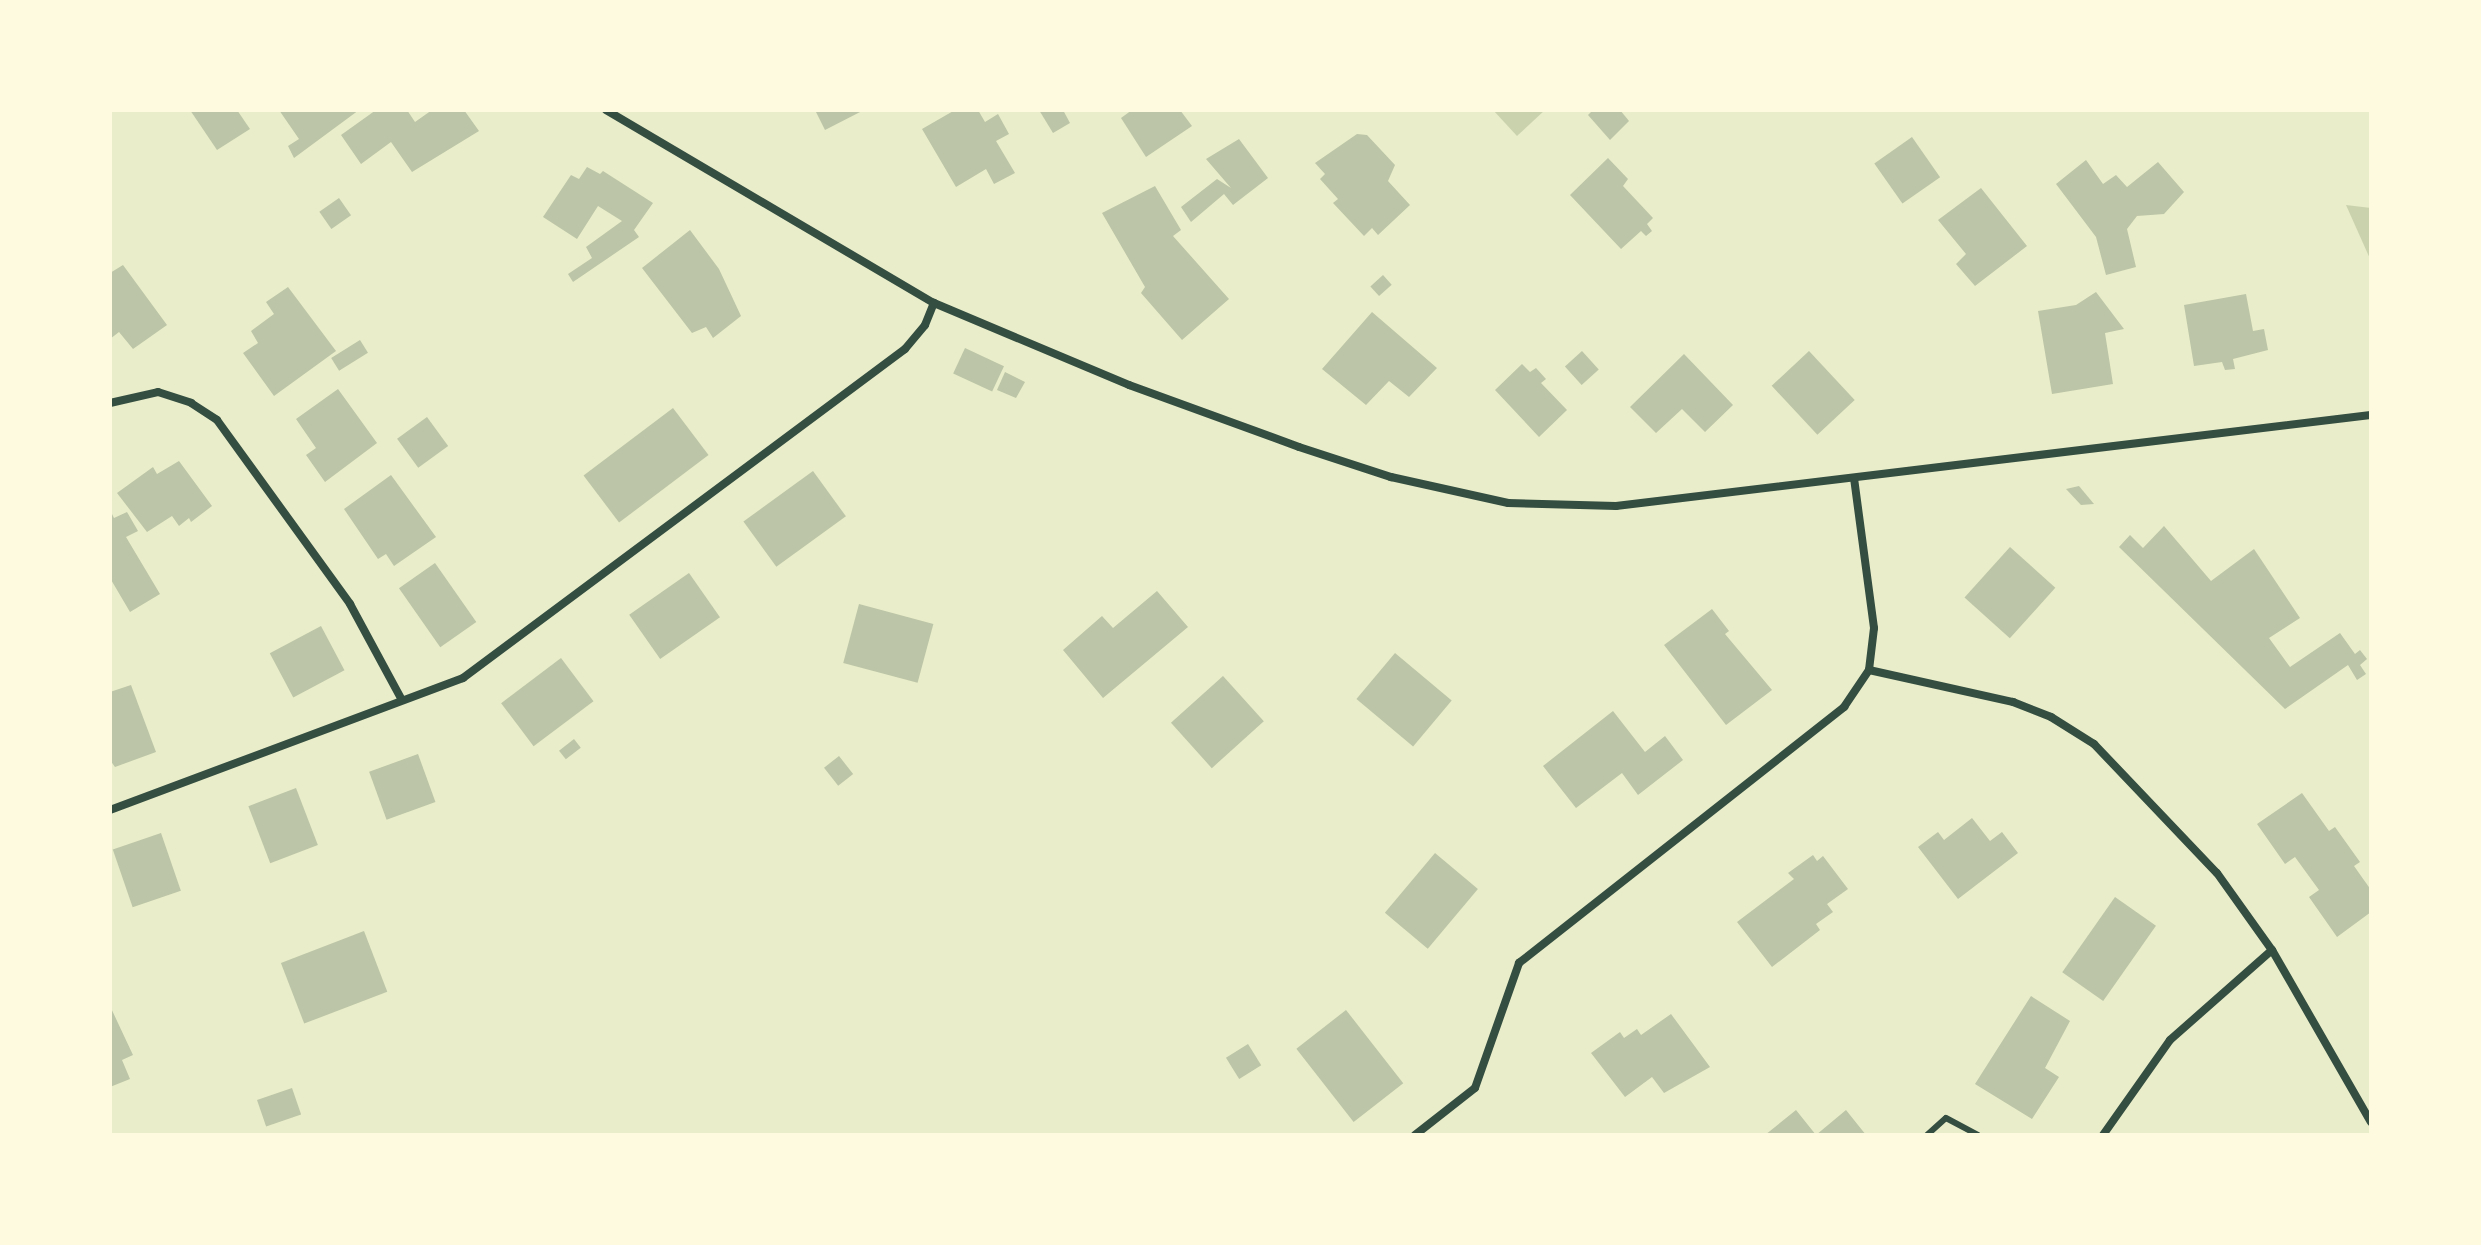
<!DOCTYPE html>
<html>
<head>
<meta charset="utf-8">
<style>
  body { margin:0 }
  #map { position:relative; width:2481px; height:1245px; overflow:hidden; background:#e9edc9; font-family:Rubik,sans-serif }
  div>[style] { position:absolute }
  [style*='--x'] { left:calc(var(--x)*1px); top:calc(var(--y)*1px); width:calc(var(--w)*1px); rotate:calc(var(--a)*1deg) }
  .green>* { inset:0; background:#cad2ad }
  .building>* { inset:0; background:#bcc5a7; transform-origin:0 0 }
  .service>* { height:6px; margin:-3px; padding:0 3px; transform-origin:3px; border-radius:3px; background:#344e41 }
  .minor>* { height:8px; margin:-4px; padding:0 4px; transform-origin:4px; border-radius:4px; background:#344e41 }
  span { translate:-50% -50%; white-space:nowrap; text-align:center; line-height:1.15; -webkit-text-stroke:6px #fefae0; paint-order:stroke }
  .frame { position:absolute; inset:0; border:112px solid #fefae0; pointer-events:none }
</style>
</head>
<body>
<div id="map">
  <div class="green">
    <div style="clip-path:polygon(1493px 110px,1545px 110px,1517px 136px)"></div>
    <div style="clip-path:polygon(2346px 205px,2371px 208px,2371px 261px)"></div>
  </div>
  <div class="building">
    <div style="clip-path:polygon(190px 110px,237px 110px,250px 129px,217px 150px)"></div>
    <div style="clip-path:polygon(279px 110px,359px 110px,294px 158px,288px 146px,299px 139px)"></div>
    <div style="clip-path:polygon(376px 110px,407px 110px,415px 122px,432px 110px,464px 110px,479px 131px,412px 172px,391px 142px,361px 164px,341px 135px)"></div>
    <div style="clip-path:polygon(815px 110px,864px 110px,825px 130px)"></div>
    <div style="clip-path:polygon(955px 110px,978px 110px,985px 122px,998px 114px,1009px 134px,996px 141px,1015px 173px,994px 184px,986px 169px,956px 187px,922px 129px)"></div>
    <div style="clip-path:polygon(1039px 110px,1063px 110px,1070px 123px,1053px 133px)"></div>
    <div style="clip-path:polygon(1132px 110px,1180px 110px,1192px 126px,1146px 157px,1121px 118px)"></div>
    <div style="clip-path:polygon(1593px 110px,1620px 110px,1629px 121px,1610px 140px,1588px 115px)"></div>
    <div style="clip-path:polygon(1357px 134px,1367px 135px,1395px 165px,1388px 181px,1410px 205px,1378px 235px,1372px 228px,1364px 236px,1333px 203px,1338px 199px,1320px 179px,1325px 174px,1315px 163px)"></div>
    <div style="left:1912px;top:137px;width:49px;height:46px;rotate:55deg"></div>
    <div style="clip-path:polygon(1239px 139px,1268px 178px,1233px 205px,1224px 194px,1191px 222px,1181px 207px,1217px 179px,1231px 188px,1206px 159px)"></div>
    <div style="clip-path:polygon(1608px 158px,1628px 179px,1623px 186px,1653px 218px,1647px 224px,1652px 231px,1646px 236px,1641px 231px,1621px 249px,1570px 195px)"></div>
    <div style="clip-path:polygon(2086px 160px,2103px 184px,2116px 175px,2127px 187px,2158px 162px,2184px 192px,2164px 214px,2137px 216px,2127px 229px,2136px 267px,2106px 275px,2096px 237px,2056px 184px)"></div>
    <div style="clip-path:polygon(587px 167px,600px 174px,603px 171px,653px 203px,634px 230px,639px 237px,573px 282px,568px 274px,592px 258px,586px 247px,622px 221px,598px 206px,577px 239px,543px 217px,571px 175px,579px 179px)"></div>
    <div style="clip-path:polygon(1155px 186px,1181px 230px,1173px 236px,1229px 299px,1182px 340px,1141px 293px,1145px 287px,1102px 213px)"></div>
    <div style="clip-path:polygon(1981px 188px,2027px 246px,1975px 286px,1956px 264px,1966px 254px,1938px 220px)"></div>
    <div style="left:339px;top:198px;width:21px;height:24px;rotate:55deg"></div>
    <div style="clip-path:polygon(690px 230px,719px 269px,741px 316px,713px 338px,706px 327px,692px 333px,642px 268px)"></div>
    <div style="clip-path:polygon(123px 265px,167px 325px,133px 349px,119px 332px,110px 339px,110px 273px)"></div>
    <div style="left:1383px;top:275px;width:13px;height:17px;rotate:48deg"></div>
    <div style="clip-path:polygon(288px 287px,336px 351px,274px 396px,243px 353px,258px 343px,251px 331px,274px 314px,266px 302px)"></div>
    <div style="clip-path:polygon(2096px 292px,2124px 329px,2105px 333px,2113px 384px,2052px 394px,2038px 311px,2076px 305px)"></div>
    <div style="clip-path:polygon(2246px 294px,2253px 331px,2264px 329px,2268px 350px,2233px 359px,2235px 369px,2225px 370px,2222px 362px,2194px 366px,2184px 305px)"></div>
    <div style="clip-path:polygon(1372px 312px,1437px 368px,1409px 397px,1389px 381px,1366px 405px,1322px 369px)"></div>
    <div style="left:360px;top:340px;width:15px;height:34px;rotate:58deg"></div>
    <div style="left:965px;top:348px;width:43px;height:28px;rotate:25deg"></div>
    <div style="left:1582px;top:351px;width:25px;height:23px;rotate:48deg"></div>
    <div style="left:1809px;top:351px;width:67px;height:51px;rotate:47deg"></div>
    <div style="clip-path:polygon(1684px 354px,1733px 405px,1705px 432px,1682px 409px,1656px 433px,1630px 407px)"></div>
    <div style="clip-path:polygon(1522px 364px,1530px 372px,1536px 368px,1546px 379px,1541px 383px,1567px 410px,1539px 437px,1495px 390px)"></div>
    <div style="clip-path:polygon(1005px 372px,1025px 382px,1016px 398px,997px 390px)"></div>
    <div style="clip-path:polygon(338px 389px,377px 443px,325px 482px,306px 455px,316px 448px,296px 419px)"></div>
    <div style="left:673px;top:408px;width:59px;height:112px;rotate:53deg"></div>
    <div style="left:427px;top:417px;width:36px;height:37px;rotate:54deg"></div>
    <div style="clip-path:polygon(179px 461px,212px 506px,191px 522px,189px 518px,179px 526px,172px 516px,147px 532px,117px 493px,153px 467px,157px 474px)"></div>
    <div style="left:813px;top:471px;width:56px;height:86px;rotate:54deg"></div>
    <div style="clip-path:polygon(391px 475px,436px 537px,394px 566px,386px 554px,378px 559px,344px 509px)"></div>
    <div style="clip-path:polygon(2079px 486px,2094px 504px,2081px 505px,2066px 489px)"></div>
    <div style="clip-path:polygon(110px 510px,114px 518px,127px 512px,138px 531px,126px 537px,160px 594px,130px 612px,110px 578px)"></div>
    <div style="clip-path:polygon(2164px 526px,2211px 581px,2254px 549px,2300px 618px,2269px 638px,2290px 667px,2340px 633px,2355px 654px,2360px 650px,2367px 659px,2360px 665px,2366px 674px,2357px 680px,2348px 665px,2285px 709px,2119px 547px,2130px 535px,2143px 548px)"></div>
    <div style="left:2010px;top:547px;width:61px;height:68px;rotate:42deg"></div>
    <div style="left:435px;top:563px;width:72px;height:44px;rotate:55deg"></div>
    <div style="left:689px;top:573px;width:54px;height:73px;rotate:55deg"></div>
    <div style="clip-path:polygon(1157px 591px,1188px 627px,1103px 698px,1063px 650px,1102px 616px,1113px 628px)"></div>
    <div style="left:859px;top:604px;width:77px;height:61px;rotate:15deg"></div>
    <div style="clip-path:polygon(1712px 609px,1729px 631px,1725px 634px,1772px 690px,1726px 725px,1664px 645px)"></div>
    <div style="left:321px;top:626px;width:50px;height:58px;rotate:62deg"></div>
    <div style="left:1395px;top:653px;width:74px;height:60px;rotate:40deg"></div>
    <div style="left:561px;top:658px;width:54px;height:75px;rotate:53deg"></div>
    <div style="left:1223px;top:676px;width:61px;height:70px;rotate:48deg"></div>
    <div style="clip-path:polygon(131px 685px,156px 752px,115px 767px,110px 760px,110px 692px)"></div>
    <div style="clip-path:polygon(1613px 711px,1645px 752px,1665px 736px,1683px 760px,1638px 795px,1622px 773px,1576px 808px,1543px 766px)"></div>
    <div style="left:574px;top:739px;width:11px;height:19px;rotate:52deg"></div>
    <div style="left:418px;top:754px;width:51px;height:52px;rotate:70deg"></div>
    <div style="left:839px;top:756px;width:23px;height:19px;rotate:52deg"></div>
    <div style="left:296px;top:788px;width:61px;height:51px;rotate:69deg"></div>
    <div style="clip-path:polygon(2302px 793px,2329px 831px,2335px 827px,2360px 862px,2354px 866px,2371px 890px,2371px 912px,2337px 937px,2309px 897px,2319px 890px,2295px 857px,2285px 864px,2257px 824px)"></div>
    <div style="clip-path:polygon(1972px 818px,1990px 841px,2002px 832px,2018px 853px,1958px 899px,1918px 847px,1938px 832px,1944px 840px)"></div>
    <div style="left:161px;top:833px;width:61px;height:51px;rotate:71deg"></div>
    <div style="left:1435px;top:853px;width:56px;height:78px;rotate:40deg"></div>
    <div style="clip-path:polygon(1813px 855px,1817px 861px,1823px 856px,1848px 889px,1827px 904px,1833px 912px,1816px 924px,1820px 930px,1772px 967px,1737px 922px,1794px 879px,1788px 873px)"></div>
    <div style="left:2115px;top:897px;width:50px;height:92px;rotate:35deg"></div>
    <div style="left:364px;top:931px;width:65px;height:89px;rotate:69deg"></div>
    <div style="clip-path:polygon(2031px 996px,2070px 1021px,2045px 1068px,2059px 1077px,2032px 1119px,1975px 1084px)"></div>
    <div style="clip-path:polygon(110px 1006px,133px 1055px,122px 1060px,130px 1079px,110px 1087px)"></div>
    <div style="left:1346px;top:1010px;width:93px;height:63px;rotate:52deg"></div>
    <div style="clip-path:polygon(1671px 1014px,1710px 1067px,1664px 1093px,1652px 1077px,1625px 1097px,1591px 1053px,1620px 1032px,1624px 1038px,1637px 1029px,1641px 1035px)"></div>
    <div style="left:1248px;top:1044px;width:25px;height:26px;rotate:58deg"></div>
    <div style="left:292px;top:1088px;width:28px;height:37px;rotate:71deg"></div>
    <div style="clip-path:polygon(1796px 1110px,1816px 1135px,1846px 1110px,1866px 1135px,1765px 1135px)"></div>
  </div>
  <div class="service">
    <div style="--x:1927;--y:1135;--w:25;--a:-42"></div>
    <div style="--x:1946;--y:1118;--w:36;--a:28"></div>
  </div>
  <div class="minor">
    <div style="--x:606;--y:110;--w:381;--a:30.5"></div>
    <div style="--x:934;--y:303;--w:212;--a:22.8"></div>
    <div style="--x:1129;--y:385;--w:181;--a:20"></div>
    <div style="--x:1299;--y:447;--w:97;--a:18.1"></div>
    <div style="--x:1391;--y:477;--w:120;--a:12.5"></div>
    <div style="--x:1508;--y:503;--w:108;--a:1.6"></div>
    <div style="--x:1616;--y:506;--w:760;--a:-6.87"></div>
    <div style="--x:110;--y:403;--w:49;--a:-12.9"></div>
    <div style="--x:158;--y:392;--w:35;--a:18"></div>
    <div style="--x:191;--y:403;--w:31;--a:33"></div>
    <div style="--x:217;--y:420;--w:227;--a:54.1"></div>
    <div style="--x:350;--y:604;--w:109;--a:61.6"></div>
    <div style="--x:1869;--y:670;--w:148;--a:12.5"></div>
    <div style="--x:2013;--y:702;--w:41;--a:21.5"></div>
    <div style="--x:2051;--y:717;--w:51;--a:32.1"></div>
    <div style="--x:2094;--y:744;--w:178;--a:46.4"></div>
    <div style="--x:2217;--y:873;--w:95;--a:54.5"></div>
    <div style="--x:2272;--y:950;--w:198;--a:60.1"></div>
    <div style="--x:110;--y:810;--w:377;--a:-20.5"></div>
    <div style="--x:463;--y:678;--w:551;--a:-36.66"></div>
    <div style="--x:905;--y:349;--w:31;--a:-50"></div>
    <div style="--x:925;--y:325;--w:24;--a:-68"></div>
    <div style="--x:1415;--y:1135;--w:76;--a:-38.1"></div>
    <div style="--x:1475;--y:1088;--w:133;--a:-70.6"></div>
    <div style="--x:1519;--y:963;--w:414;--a:-38.2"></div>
    <div style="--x:1844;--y:707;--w:45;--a:-56"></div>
    <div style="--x:1869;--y:670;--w:42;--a:-83.2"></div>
    <div style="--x:1874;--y:628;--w:151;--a:-97.6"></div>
    <div style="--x:2103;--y:1135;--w:116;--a:-54.8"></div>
    <div style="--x:2170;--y:1040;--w:136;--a:-41.4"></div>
  </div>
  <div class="frame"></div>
</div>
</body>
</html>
